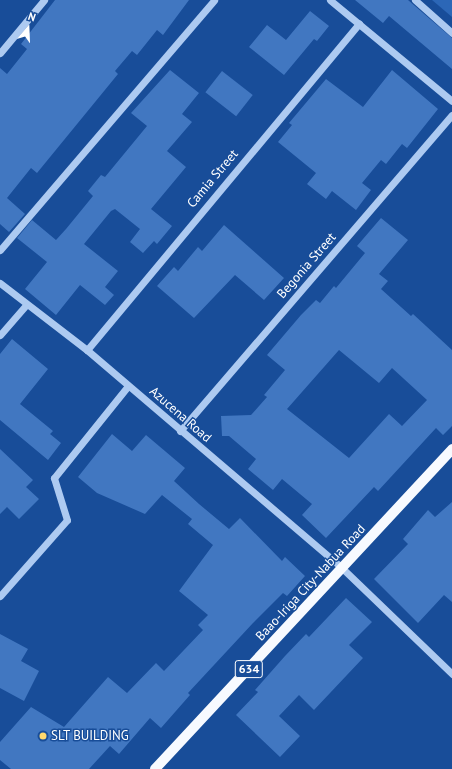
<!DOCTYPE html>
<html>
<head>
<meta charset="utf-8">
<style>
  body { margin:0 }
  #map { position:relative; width:452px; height:769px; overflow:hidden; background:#184d99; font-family:"PT Sans",sans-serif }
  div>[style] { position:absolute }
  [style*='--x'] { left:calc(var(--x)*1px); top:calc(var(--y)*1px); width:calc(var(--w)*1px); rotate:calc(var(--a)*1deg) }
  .green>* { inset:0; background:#2c67b7 }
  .building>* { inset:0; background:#4177c1; transform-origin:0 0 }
  .minor>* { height:7px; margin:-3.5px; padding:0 3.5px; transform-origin:3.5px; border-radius:3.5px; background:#adcaf1 }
  .major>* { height:10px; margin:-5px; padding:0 5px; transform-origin:5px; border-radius:5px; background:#f7faff }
  .dots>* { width:11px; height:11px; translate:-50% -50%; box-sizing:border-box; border:2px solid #184d99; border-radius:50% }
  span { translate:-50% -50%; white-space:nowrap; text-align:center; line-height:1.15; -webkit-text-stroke:3px #184d99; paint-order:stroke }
  .shield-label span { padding:1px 3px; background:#184d99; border:1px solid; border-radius:3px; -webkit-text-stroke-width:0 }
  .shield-label { font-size:12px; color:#fff; font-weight:700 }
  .street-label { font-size:13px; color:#fff }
  .poi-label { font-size:13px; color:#fff }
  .left { translate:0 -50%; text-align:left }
  .north { position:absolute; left:8px; top:8px; width:40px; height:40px; -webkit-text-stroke:3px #184d99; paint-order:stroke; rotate:19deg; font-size:11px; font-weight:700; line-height:16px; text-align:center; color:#fff }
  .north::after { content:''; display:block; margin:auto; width:14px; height:18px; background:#fff; clip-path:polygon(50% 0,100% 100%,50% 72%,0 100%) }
</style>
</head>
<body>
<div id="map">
  <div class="green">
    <div style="clip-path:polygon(432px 0,452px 0,452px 17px)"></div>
  </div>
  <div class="building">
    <div style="clip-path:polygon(55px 0,189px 0,163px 35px,157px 30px,137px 55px,132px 51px,115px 71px,118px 74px,37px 173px,31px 168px,7px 198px,25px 214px,9px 232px,0 224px,0 68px,7px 74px,27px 49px,21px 44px)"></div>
    <div style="clip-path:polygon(355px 0,408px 0,452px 38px,452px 69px,389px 16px,383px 23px)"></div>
    <div style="clip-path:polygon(310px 11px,329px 26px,317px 41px,314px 39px,284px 75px,249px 47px,267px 25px,286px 40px)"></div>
    <div style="clip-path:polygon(170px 70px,199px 93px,182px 114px,192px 122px,167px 151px,186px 167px,151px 209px,172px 226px,157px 244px,154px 241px,143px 253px,130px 242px,140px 229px,115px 209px,111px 211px,84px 244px,118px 271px,105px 287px,114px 295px,105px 305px,80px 285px,56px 315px,25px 289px,47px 262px,17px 238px,32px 220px,56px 240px,66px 229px,93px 196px,88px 191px,101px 175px,105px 177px,147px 126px,131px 113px)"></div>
    <div style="clip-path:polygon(392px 70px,438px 109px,407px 148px,402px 144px,386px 164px,381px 160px,362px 183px,371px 190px,356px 210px,332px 191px,326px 199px,307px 184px,316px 173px,278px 142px,292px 125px,289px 123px,326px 79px,363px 107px)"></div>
    <div style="left:222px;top:71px;width:39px;height:27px;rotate:38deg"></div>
    <div style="clip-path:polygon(evenodd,381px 218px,408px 240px,379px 274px,388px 281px,381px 289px,411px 316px,413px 314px,452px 350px,452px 426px,443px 435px,436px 428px,378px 491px,374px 487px,326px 538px,302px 515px,312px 504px,282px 479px,273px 490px,248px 469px,256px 459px,229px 436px,222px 436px,221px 416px,251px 415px,267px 397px,264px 395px,285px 370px,267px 355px,301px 315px,316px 300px,320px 303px,334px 286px,336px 288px,365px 253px,357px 246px,381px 218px,339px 350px,379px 383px,392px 368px,427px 400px,402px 426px,389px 414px,349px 458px,287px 409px,339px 350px)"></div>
    <div style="clip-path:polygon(224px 225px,284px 278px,264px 300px,235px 275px,194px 318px,157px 286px,174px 267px,178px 271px,198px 247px,202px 251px)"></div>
    <div style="clip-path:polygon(12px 339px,48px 369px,20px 404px,53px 431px,50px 434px,61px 443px,48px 460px,0 420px,0 354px)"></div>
    <div style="clip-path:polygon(112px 434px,132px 451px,146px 435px,185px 468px,174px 481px,199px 504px,229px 529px,240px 518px,282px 561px,285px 557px,305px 576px,287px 596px,283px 593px,253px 623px,188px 693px,190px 695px,161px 728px,150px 718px,119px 754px,110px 746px,89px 769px,11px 769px,0 760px,0 742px,31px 707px,64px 727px,108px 677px,127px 693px,156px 663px,164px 671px,203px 630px,198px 625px,208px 615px,179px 591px,213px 545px,188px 524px,192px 519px,162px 495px,145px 514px,97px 493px,78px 477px)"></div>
    <div style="clip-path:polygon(0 449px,33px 480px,26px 487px,39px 499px,19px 519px,7px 507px,0 514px)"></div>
    <div style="clip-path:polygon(452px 502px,452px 602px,444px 595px,418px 623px,374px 579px,408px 544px,403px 539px,428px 510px,435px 517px)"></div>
    <div style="clip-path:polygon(346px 598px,372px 622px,349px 645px,363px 658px,314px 710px,299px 695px,279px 716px,300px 736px,280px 757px,236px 715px,258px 692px,255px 690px,285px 656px,306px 634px,309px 637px)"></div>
    <div style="clip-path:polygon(0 634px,28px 649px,21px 661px,39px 671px,24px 701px,0 688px)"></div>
  </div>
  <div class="minor">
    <div style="--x:330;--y:0;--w:158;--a:39.6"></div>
    <div style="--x:415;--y:0;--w:50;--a:41.7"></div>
    <div style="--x:0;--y:53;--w:69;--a:-50.3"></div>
    <div style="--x:0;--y:250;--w:329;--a:-49.4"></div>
    <div style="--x:0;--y:283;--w:110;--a:37.6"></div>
    <div style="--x:87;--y:350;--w:335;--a:40.5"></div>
    <div style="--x:342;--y:568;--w:153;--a:43.9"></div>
    <div style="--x:0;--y:335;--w:40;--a:-49"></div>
    <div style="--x:87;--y:350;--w:425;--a:-50.2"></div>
    <div style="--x:180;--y:431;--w:417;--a:-49.3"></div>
    <div style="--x:0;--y:596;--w:101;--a:-48.6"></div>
    <div style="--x:67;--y:520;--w:44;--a:-107.2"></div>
    <div style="--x:54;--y:478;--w:118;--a:-51.2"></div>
  </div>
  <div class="major">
    <div style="--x:155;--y:769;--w:437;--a:-47.1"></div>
  </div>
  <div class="dots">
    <div style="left:43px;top:736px;background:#ffd86d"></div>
  </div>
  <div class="shield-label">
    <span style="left:249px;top:669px">634</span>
  </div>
  <div class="street-label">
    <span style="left:213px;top:179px;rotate:-50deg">Camia Street</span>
    <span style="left:307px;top:266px;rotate:-49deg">Begonia Street</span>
    <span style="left:180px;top:415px;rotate:41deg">Azucena Road</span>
    <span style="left:311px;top:583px;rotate:-47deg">Baao-Iriga City-Nabua Road</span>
  </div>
  <div class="poi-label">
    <span class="left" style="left:51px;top:736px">SLT BUILDING</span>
  </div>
  <div class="north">N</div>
</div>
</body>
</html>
